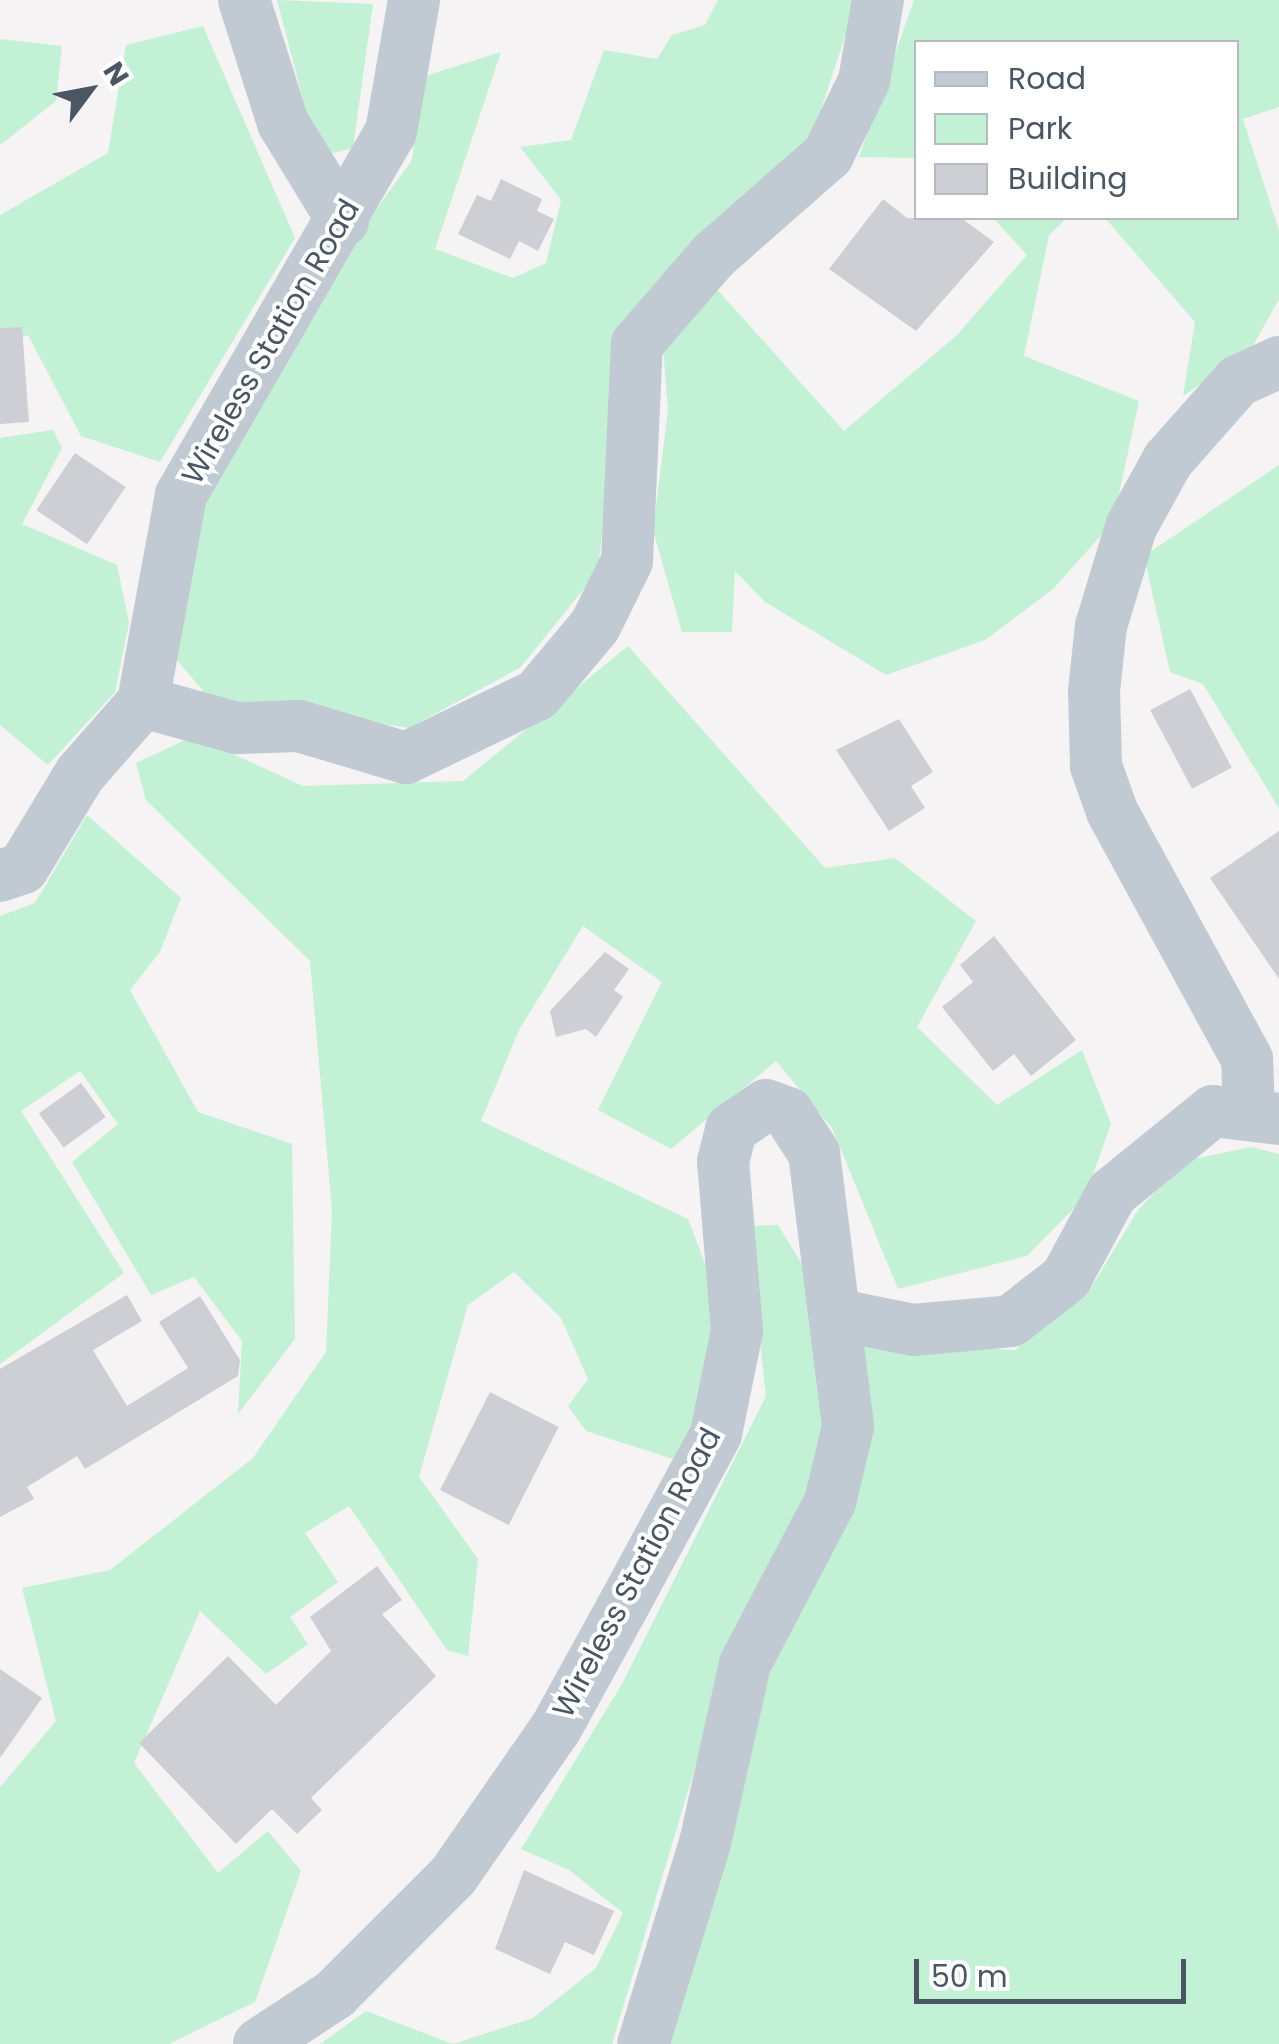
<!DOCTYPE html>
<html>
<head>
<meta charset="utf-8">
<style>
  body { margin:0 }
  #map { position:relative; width:1279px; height:2044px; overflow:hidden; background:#f5f3f3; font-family:Poppins,sans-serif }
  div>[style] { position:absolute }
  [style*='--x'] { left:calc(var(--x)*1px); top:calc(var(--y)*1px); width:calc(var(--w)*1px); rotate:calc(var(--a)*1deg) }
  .green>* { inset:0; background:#c3f1d5 }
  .building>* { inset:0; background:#cdcfd5; transform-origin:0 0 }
  .minor>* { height:52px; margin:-26px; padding:0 26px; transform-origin:26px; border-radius:26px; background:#c1cad2 }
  span { translate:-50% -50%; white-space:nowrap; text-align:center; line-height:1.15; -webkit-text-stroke:8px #fff; paint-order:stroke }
  .street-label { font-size:30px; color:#4a5661 }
  .legend { position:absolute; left:914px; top:40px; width:325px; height:180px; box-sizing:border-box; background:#fff; border:2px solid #b7bbc0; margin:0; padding:12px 18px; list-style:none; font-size:30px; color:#4a5661 }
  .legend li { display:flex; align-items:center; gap:20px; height:50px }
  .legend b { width:50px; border:2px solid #b7bbc0 }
  .north { position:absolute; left:40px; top:40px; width:100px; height:100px; -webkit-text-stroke:8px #fff; paint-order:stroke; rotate:58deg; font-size:28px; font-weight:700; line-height:40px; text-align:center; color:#4a5661 }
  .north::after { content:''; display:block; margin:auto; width:35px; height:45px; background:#4a5661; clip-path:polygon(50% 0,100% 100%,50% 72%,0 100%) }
  .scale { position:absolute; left:914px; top:1959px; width:272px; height:45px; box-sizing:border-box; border:5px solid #4a5661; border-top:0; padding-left:12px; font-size:30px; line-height:35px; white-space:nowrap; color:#4a5661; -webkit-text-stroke:8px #fff; paint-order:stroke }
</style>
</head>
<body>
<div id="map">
  <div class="green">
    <div style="clip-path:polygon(277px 0,373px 4px,353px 148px,318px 157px)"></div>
    <div style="clip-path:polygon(718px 0,857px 0,812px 137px,624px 327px,598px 571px,521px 667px,409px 728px,210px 699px,171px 653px,202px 492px,292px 325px,412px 160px,422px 77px,501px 52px,435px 249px,513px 278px,546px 263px,561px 200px,520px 147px,571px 140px,604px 50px,657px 59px,672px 35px,705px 25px)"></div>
    <div style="clip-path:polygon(914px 0,1279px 0,1279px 107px,1243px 119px,1279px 231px,1279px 299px,1250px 351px,1183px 396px,1195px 322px,1105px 218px,1236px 218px,1236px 42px,916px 42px,916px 158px,859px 157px)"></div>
    <div style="clip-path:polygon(203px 26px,295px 238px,160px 462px,81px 436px,28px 335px,0 343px,0 215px,108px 153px,126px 45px)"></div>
    <div style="clip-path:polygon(0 39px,62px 46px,56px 101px,0 145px)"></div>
    <div style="clip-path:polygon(993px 218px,1067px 218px,1049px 235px,1024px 356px,1139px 401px,1113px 522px,1053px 589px,985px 640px,886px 675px,765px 602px,735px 571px,732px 632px,682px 632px,653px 530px,668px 410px,663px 347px,715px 287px,844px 431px,957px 335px,1027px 255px)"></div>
    <div style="clip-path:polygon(53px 430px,62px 448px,22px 524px,117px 565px,129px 623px,115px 692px,48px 765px,0 725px,0 438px)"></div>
    <div style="clip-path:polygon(1279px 465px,1279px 808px,1203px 684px,1170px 672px,1144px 556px)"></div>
    <div style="clip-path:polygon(628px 646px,825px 868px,895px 858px,976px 921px,917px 1027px,997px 1105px,1082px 1050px,1111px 1124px,1085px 1197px,1027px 1256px,898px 1289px,832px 1128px,776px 1061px,671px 1149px,598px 1110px,662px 982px,583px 926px,519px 1030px,481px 1121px,688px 1219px,712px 1282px,720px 1361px,676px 1460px,586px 1431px,568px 1406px,588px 1379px,561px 1318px,514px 1272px,468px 1305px,419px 1477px,478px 1559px,468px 1656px,447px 1650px,349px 1506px,305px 1533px,338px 1582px,290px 1617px,308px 1644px,266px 1674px,200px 1611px,134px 1763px,218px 1873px,268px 1831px,301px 1871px,255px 2002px,169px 2044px,0 2044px,0 1787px,56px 1721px,22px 1588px,110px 1570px,253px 1458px,326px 1352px,332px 1211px,310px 961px,146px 800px,136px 763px,194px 736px,303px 786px,463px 781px)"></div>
    <div style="clip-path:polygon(87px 815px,181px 898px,160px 952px,130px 990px,198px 1112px,292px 1144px,295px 1339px,238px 1414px,242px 1341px,194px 1277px,151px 1295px,72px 1162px,118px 1124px,80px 1071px,21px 1111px,124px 1273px,0 1364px,0 916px,35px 903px)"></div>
    <div style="clip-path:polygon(1251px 1147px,1279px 1154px,1279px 2044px,657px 2044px,854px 1341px,1015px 1350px,1094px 1283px,1138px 1210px,1184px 1161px)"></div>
    <div style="clip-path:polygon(778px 1225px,811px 1279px,824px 1427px,797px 1523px,719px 1688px,612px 2044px,320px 2044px,366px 2011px,453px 2044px,533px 2018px,596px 1968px,623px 1913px,569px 1870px,521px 1849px,622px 1684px,766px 1396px,747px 1226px)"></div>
  </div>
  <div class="building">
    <div style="clip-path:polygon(501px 179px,542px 199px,537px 211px,554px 219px,538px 251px,519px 241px,510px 259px,458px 234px,477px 195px,491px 201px)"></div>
    <div style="clip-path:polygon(883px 199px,907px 218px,961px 218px,994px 242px,916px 331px,829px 269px)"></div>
    <div style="clip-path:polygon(22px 327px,29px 422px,0 424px,0 328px)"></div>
    <div style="left:75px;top:453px;width:61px;height:69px;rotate:34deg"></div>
    <div style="left:1190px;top:689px;width:89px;height:45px;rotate:62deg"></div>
    <div style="clip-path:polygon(899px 719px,933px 772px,911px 786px,925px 808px,889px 831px,836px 750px)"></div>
    <div style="clip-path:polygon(1279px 831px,1279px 979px,1210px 878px)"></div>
    <div style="clip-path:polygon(994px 936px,1076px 1040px,1031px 1076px,1014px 1054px,993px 1071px,942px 1007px,973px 982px,960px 965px)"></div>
    <div style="clip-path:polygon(605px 952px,629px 969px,614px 990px,623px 997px,596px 1037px,586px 1029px,556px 1037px,550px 1011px)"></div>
    <div style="left:81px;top:1083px;width:42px;height:52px;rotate:54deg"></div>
    <div style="clip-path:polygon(127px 1295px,142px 1321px,93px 1350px,127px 1406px,188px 1368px,159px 1322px,200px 1296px,240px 1360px,238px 1376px,85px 1469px,77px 1456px,27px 1487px,34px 1499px,0 1517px,0 1369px)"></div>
    <div style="left:490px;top:1392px;width:77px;height:110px;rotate:27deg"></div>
    <div style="clip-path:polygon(377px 1566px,402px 1600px,382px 1614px,436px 1676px,311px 1798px,322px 1810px,297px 1834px,272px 1809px,236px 1844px,139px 1743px,228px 1656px,276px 1705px,331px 1651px,310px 1617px)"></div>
    <div style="clip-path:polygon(0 1669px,42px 1698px,0 1758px)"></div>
    <div style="clip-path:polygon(524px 1870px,614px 1911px,594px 1955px,565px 1942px,550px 1974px,495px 1949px)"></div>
  </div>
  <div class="minor">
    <div style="--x:244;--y:0;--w:129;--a:72.4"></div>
    <div style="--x:283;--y:123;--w:115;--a:58.5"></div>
    <div style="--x:143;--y:702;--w:98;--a:15.5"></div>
    <div style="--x:237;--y:728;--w:62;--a:-1.8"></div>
    <div style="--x:299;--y:726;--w:112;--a:16.7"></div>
    <div style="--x:406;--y:758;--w:145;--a:-25.7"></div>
    <div style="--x:537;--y:695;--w:90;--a:-50"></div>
    <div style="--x:595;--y:626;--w:72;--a:-63.8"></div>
    <div style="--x:627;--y:561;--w:217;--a:-87.4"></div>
    <div style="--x:637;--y:344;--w:116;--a:-49.2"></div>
    <div style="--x:713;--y:256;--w:153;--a:-41.3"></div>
    <div style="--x:828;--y:155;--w:82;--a:-64.1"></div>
    <div style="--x:864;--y:81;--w:82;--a:-80.2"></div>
    <div style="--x:0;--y:876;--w:24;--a:-19"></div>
    <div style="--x:23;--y:868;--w:110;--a:-58.8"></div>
    <div style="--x:80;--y:774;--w:96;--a:-48.8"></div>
    <div style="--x:143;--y:702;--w:210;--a:-79.6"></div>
    <div style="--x:181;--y:495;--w:419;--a:-60"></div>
    <div style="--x:391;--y:132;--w:134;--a:-80.1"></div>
    <div style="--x:1249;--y:1110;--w:51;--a:-92.2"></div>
    <div style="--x:1247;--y:1059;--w:282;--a:-118.6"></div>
    <div style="--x:1112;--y:811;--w:48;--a:-109.6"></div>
    <div style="--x:1096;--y:766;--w:75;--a:-91.5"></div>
    <div style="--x:1094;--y:691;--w:65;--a:-83.9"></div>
    <div style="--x:1101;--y:626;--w:103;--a:-73.1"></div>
    <div style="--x:1131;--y:527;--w:77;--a:-61.1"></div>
    <div style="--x:1168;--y:460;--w:106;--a:-48.5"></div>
    <div style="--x:1238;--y:381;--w:45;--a:-24.9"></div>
    <div style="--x:839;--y:1315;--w:76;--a:11.3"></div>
    <div style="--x:914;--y:1330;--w:97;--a:-5.3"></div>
    <div style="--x:1011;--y:1321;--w:70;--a:-38"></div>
    <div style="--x:1066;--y:1278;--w:97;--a:-61.6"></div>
    <div style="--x:1112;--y:1193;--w:130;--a:-39.1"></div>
    <div style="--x:1213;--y:1111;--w:66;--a:6.9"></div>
    <div style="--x:259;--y:2044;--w:91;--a:-33.3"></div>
    <div style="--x:335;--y:1994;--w:167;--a:-45"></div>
    <div style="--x:453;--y:1876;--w:180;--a:-55.2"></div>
    <div style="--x:556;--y:1728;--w:152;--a:-61.2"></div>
    <div style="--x:629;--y:1595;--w:183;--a:-61.6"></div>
    <div style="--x:716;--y:1434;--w:105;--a:-78.5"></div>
    <div style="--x:737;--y:1331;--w:170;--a:-94.7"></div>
    <div style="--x:723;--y:1162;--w:34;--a:-76"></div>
    <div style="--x:731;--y:1129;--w:42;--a:-34.4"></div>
    <div style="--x:766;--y:1105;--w:23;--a:20"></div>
    <div style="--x:788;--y:1113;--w:48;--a:57"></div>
    <div style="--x:814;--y:1153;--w:276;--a:82.9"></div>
    <div style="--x:848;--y:1427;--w:77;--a:103.5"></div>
    <div style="--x:830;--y:1502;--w:183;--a:117.7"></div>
    <div style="--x:745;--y:1664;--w:183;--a:102.6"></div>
    <div style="--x:705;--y:1843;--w:210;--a:107.1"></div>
  </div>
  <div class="street-label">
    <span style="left:271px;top:342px;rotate:-60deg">Wireless Station Road</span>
    <span style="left:637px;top:1573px;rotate:-62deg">Wireless Station Road</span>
  </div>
  <ul class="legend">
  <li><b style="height:12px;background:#c1cad2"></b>Road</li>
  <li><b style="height:28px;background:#c3f1d5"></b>Park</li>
  <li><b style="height:28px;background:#cdcfd5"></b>Building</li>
  </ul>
  <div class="north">N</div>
  <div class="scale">50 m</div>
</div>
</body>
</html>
